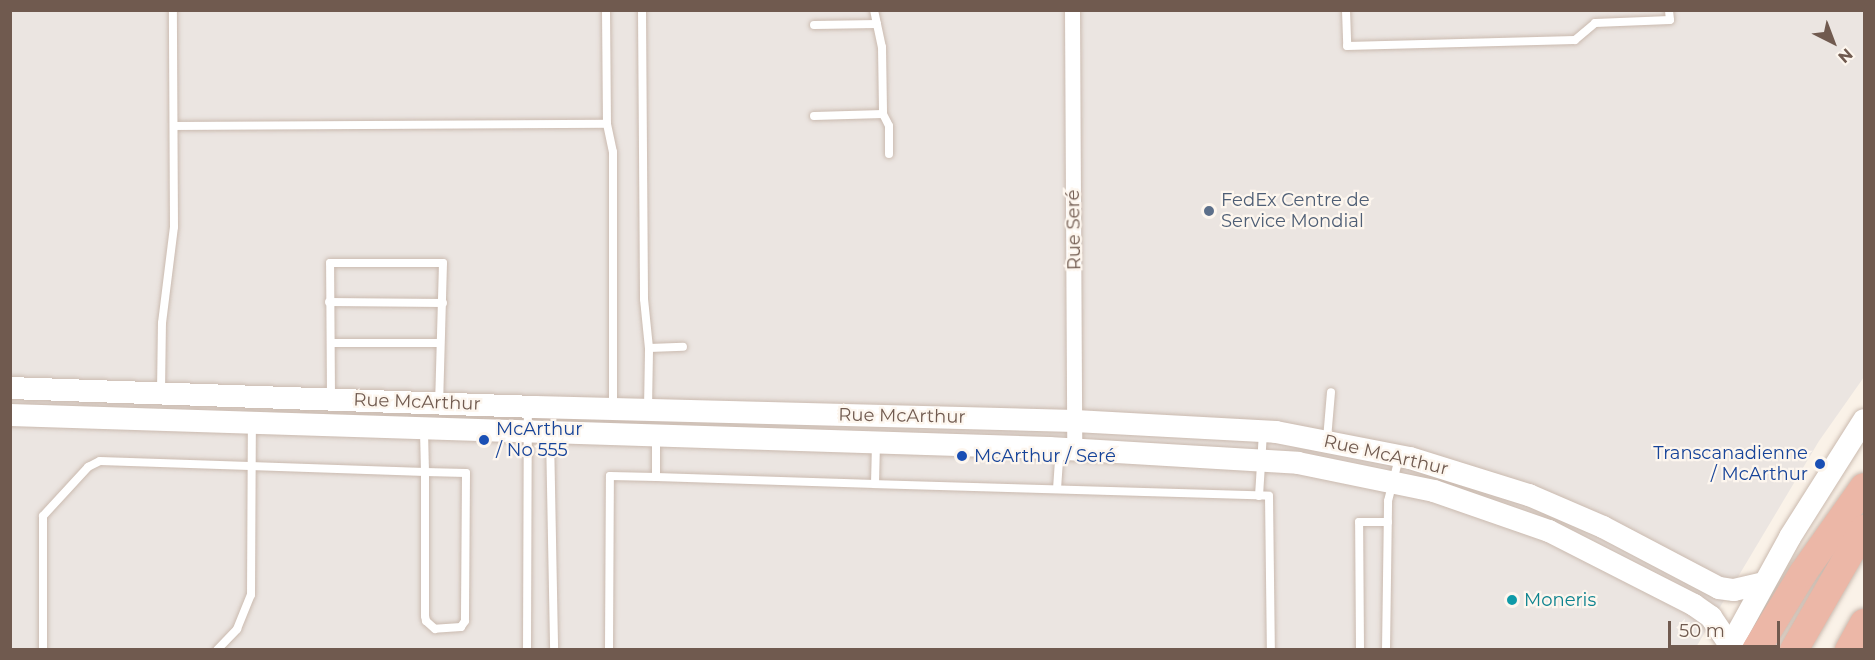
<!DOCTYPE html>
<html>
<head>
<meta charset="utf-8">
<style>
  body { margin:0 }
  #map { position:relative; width:1875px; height:660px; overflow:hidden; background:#faf2e8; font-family:Montserrat,sans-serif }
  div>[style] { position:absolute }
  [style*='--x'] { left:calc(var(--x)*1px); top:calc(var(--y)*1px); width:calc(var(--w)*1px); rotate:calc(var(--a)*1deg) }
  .industrial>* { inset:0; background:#ebe5e1 }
  .roads { filter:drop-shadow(0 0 2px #cabaaf) drop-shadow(0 0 2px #cabaaf) }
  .lane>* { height:8px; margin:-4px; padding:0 4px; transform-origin:4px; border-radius:4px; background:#fff }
  .street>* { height:15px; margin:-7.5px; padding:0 7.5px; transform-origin:7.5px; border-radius:7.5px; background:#fff }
  .secondary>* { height:22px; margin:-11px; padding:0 11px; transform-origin:11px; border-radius:11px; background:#fff }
  .highway>* { height:28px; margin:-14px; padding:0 14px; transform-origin:14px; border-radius:14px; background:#ecb7a7 }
  .dots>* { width:16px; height:16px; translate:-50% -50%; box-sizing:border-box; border:3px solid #fdf6ee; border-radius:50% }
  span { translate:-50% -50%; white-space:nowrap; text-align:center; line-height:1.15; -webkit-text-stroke:4.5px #fdf6ee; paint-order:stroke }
  .service-label { font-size:18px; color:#4e5e75 }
  .left { translate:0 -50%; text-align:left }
  .street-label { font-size:18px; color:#705a4f }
  .transit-label { font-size:18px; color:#164399 }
  .right { translate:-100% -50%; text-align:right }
  .culture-label { font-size:18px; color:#0d838f }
  .frame { position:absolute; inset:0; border:12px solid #705a4f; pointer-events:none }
  .north { position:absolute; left:1803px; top:12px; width:60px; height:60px; -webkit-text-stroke:4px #fdf6ee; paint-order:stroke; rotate:138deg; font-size:16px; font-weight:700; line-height:24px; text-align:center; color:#705a4f }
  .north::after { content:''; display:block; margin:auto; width:21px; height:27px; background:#705a4f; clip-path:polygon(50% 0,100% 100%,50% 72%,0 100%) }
  .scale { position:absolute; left:1668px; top:621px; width:112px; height:27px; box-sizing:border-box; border:3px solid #705a4f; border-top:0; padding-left:8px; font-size:18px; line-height:21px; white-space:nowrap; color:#705a4f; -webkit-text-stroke:4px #fdf6ee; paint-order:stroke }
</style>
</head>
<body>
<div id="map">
  <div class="industrial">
    <div style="clip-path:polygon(10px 11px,1864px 11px,1864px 377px,1819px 441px,1695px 649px,11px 649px)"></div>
  </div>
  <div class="roads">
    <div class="lane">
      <div style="--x:606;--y:10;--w:114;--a:89.5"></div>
      <div style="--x:607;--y:124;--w:29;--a:78"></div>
      <div style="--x:613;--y:152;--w:255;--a:90"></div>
      <div style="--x:642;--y:10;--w:289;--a:89.6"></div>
      <div style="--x:644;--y:299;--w:49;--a:84.2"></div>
      <div style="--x:874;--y:10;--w:38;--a:78"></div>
      <div style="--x:882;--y:47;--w:67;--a:89.1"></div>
      <div style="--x:883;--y:114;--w:13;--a:63"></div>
      <div style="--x:889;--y:126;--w:28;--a:90"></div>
      <div style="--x:1346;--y:10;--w:36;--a:88"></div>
      <div style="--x:1347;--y:46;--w:228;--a:-1.5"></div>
      <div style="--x:1575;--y:40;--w:26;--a:-40"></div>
      <div style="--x:1595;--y:23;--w:75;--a:-2.3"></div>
      <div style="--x:1670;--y:20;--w:10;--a:-96"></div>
      <div style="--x:814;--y:25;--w:63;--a:-0.9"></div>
      <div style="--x:814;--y:116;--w:69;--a:-1.7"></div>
      <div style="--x:174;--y:126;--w:433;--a:-0.3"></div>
      <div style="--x:329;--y:302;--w:114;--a:0.5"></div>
      <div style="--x:332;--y:343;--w:108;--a:0"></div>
      <div style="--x:161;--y:392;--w:69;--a:-89.2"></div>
      <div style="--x:162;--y:323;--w:97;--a:-82.9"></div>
      <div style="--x:174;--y:227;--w:217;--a:-90.3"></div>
      <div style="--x:331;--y:396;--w:133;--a:-90.4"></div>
      <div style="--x:330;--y:263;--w:113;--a:0"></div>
      <div style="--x:443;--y:263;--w:139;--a:91.6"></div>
      <div style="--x:648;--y:408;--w:60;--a:-89"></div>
      <div style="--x:649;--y:348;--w:34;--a:-2"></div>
      <div style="--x:550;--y:435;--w:215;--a:88.9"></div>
      <div style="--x:656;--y:439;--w:38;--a:90"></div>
      <div style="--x:656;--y:477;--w:219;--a:1.8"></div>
      <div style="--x:875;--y:484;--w:40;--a:-88.6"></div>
      <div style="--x:1327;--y:439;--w:47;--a:-85.1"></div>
      <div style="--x:875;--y:484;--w:394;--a:1.7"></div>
      <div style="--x:1269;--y:496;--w:154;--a:89.3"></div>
      <div style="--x:1057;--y:489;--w:31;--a:-86"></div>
      <div style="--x:1059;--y:458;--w:6;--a:-31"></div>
      <div style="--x:1259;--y:496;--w:63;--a:-86.4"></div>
      <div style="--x:43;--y:650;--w:134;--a:-90"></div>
      <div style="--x:43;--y:516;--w:67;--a:-47.4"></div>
      <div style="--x:88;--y:467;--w:13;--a:-27"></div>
      <div style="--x:100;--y:461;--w:150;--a:1.9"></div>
      <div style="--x:250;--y:466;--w:175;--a:2"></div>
      <div style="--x:425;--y:472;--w:41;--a:1.4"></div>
      <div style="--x:466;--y:473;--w:148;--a:90.4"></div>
      <div style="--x:465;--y:621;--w:7;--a:124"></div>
      <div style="--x:461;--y:627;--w:26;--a:176"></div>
      <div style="--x:435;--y:629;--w:12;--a:-138"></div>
      <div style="--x:426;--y:621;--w:5;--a:-101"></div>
      <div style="--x:425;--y:616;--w:144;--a:-90"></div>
      <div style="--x:425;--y:472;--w:41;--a:-91.4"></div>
      <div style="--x:217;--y:650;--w:29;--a:-46"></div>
      <div style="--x:237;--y:629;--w:37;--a:-68"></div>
      <div style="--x:251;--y:595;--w:170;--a:-89.7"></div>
      <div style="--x:527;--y:650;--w:242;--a:-89.8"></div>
      <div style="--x:609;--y:650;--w:174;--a:-89.7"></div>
      <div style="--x:610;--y:476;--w:46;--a:1.2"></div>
      <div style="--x:1360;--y:650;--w:128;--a:-90.4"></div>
      <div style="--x:1359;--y:522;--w:29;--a:0"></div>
      <div style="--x:1386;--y:650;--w:149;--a:-89.2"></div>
      <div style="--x:1388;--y:501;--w:44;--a:-75.7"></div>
    </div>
    <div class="street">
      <div style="--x:1072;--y:10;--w:439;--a:89.7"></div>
    </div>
    <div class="secondary">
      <div style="--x:10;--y:388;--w:525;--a:2.07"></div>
      <div style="--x:535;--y:407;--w:540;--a:1.49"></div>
      <div style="--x:1075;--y:421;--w:201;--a:3.1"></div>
      <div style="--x:1276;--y:432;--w:136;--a:11"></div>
      <div style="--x:1410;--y:458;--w:125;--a:17.3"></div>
      <div style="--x:1529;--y:495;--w:81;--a:23.4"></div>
      <div style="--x:1603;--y:527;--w:131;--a:27.7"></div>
      <div style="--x:1719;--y:588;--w:15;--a:8"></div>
      <div style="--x:1734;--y:590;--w:31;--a:-13"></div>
      <div style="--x:10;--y:415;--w:1040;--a:1.82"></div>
      <div style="--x:1049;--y:448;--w:249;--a:3.4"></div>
      <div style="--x:1298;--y:463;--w:139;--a:11.6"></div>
      <div style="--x:1434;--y:491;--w:122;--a:19.2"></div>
      <div style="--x:1549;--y:531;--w:163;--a:27"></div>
      <div style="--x:1694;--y:605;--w:21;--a:35"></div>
      <div style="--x:1711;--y:617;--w:34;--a:56"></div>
      <div style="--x:1728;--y:650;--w:129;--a:-61.2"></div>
      <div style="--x:1790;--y:537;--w:138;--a:-57.7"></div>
    </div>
    <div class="highway">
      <div style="--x:1756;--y:650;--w:90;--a:-58.6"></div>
      <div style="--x:1803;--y:573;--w:105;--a:-54.7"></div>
      <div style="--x:1794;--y:650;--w:140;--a:-60"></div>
      <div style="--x:1849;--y:650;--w:31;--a:-61"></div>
    </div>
  </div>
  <div class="dots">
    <div style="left:1209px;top:211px;background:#5c6f8a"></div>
    <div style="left:484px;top:440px;background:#1a4fb4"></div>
    <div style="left:962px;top:456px;background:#1a4fb4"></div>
    <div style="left:1820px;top:464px;background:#1a4fb4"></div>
    <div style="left:1512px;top:600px;background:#0f9aa8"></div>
  </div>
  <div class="service-label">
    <span class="left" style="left:1221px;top:211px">FedEx Centre de<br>Service Mondial</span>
  </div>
  <div class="street-label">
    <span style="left:1074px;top:230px;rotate:-91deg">Rue Seré</span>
    <span style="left:417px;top:402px;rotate:2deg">Rue McArthur</span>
    <span style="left:902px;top:416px;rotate:1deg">Rue McArthur</span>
    <span style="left:1386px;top:455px;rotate:13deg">Rue McArthur</span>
  </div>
  <div class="transit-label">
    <span class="left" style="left:496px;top:440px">McArthur<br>/ No 555</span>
    <span class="right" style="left:1808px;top:464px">Transcanadienne<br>/ McArthur</span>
    <span class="left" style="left:974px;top:456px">McArthur / Seré</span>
  </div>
  <div class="culture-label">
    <span class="left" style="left:1524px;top:600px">Moneris</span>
  </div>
  <div class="frame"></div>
  <div class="north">N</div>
  <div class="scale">50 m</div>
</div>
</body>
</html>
